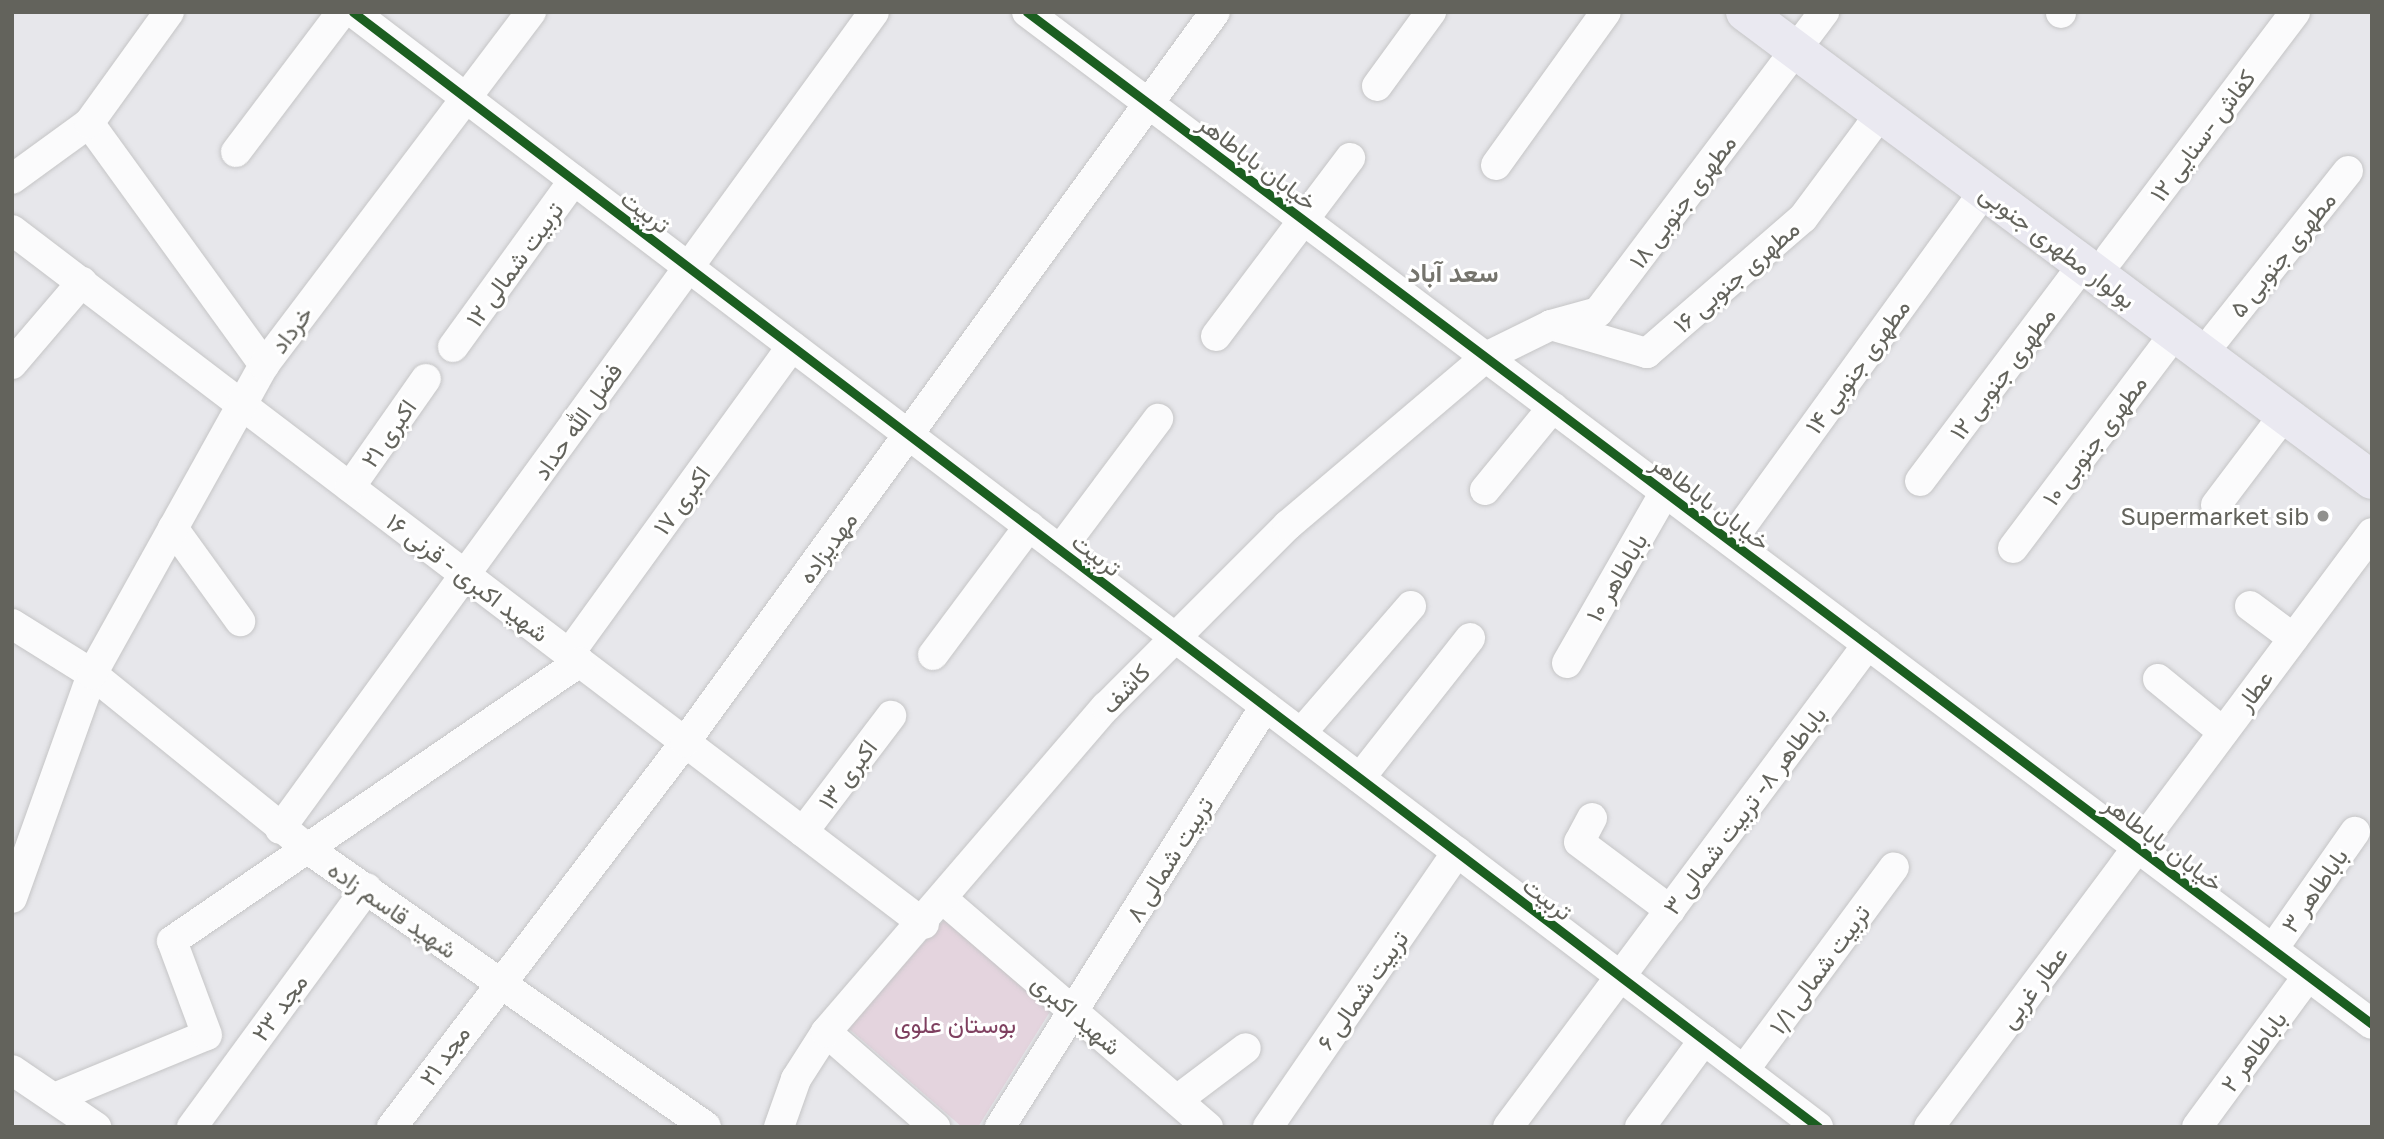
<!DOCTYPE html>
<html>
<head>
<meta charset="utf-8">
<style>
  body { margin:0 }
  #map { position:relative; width:2384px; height:1139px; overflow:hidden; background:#e7e7eb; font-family:"Golos Text",Vazirmatn,sans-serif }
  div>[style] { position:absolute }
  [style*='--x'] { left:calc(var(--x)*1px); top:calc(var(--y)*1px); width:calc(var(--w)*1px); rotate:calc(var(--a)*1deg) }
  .green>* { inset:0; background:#e4d4de }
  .roads { filter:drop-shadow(0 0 2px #c5c5c6) drop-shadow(0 0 2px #c5c5c6) }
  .minor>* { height:30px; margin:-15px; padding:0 15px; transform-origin:15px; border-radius:15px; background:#fbfbfc }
  .major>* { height:38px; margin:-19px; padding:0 19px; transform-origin:19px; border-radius:19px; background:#eae9f1 }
  .cycleway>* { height:9px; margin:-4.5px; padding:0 4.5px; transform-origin:4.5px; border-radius:4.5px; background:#1b5e20 }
  .dots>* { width:19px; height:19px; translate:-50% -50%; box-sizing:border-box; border:4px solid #fff; border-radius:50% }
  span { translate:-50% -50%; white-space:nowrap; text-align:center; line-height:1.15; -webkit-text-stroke:6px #fff; paint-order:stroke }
  .street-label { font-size:24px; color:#63635c }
  .poi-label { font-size:24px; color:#63635c }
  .right { translate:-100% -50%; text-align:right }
  .park-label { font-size:24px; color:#7f4060 }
  .neighbourhood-label { font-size:26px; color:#75746d; font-weight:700 }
  .frame { position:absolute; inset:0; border:14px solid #63635c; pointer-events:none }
</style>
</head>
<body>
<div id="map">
  <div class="green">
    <div style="clip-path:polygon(945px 919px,1051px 1010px,978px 1127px,962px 1127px,847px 1027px)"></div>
  </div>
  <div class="roads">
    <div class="minor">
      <div style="--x:353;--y:12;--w:1841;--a:37.27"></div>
      <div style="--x:1027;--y:12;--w:1683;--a:36.96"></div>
      <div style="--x:2061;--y:13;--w:1;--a:-90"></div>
      <div style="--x:1377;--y:86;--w:92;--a:-53.9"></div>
      <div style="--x:89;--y:123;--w:299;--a:54.1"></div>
      <div style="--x:236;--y:152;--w:176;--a:-52.9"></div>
      <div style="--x:1496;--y:165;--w:188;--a:-54.3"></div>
      <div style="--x:12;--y:179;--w:95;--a:-36"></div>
      <div style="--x:89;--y:123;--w:137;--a:-54.2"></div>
      <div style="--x:12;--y:230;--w:1146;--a:37.27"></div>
      <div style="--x:2110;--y:257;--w:307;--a:-52.9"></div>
      <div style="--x:1551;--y:325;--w:100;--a:16.3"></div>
      <div style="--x:1647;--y:353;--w:206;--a:-40.9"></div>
      <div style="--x:1803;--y:218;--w:131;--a:-53.4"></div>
      <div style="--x:1216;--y:336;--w:223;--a:-53"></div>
      <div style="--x:2216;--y:337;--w:212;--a:-51.5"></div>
      <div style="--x:453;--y:347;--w:206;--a:-54.1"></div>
      <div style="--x:12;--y:364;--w:108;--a:-49.5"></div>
      <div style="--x:1920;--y:481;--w:271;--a:-53"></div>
      <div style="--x:350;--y:487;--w:132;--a:-54.9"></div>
      <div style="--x:1485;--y:490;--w:107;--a:-50.7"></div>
      <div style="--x:2216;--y:505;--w:113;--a:-52.9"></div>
      <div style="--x:173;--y:528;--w:115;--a:54.2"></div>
      <div style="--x:1731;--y:541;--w:432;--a:-54.1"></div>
      <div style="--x:2013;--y:548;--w:269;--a:-53"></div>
      <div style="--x:1060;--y:550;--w:164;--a:-53.2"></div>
      <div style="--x:2250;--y:606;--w:54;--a:36.7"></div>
      <div style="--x:12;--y:624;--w:94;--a:32"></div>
      <div style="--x:92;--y:674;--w:278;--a:39"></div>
      <div style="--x:308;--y:849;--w:485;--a:34.9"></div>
      <div style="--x:569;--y:654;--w:380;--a:-54.1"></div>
      <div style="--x:933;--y:655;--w:161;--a:-53.3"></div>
      <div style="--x:1567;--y:663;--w:197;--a:-60.2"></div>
      <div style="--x:2158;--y:679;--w:84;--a:39.2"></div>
      <div style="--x:1301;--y:733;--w:168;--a:-49.1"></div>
      <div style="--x:1360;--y:778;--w:178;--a:-51.8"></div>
      <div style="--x:1592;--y:818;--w:27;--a:118"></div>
      <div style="--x:1579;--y:842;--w:114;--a:36.8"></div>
      <div style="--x:280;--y:829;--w:1010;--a:-53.98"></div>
      <div style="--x:803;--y:832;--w:146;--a:-52.8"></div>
      <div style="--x:12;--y:898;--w:238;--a:-70.3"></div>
      <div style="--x:92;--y:674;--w:354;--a:-60.9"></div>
      <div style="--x:264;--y:365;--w:443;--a:-52.9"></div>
      <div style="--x:945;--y:901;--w:347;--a:40.7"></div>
      <div style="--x:2273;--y:949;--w:143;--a:-55"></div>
      <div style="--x:826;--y:1032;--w:145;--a:41.1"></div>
      <div style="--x:12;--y:1070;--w:102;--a:34.2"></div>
      <div style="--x:1744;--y:1070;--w:252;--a:-53.5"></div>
      <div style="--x:54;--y:1098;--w:165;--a:-22.4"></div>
      <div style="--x:207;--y:1035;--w:100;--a:-110.4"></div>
      <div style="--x:172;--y:941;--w:494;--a:-34.4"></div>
      <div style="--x:1177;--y:1100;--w:86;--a:-37"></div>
      <div style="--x:192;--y:1127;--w:296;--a:-53.8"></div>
      <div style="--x:392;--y:1127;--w:484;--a:-52.7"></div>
      <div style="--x:685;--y:742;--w:902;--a:-54.02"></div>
      <div style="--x:779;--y:1127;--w:51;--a:-70.5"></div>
      <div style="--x:796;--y:1079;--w:56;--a:-57.4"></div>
      <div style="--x:826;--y:1032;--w:429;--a:-49.3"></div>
      <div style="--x:1106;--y:707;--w:257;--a:-45"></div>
      <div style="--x:1288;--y:525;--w:260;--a:-40.3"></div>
      <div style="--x:1486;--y:357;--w:72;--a:-26.2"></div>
      <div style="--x:1551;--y:325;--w:49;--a:-15.5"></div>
      <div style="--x:1598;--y:312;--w:376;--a:-53"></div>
      <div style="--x:1000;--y:1127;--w:497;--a:-57.8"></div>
      <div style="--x:1268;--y:1127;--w:334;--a:-55.5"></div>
      <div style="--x:1508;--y:1127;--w:602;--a:-53.3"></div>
      <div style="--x:1640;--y:1127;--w:108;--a:-53.7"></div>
      <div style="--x:1929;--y:1127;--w:741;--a:-53.28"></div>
      <div style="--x:2197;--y:1127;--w:187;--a:-53.7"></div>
    </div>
    <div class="major">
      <div style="--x:1745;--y:12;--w:782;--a:36.74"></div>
    </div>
  </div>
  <div class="cycleway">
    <div style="--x:353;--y:12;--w:1841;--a:37.27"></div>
    <div style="--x:1027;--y:12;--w:1683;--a:36.96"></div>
  </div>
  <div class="dots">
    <div style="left:2323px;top:516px;background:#91918e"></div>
  </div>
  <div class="street-label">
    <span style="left:2202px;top:135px;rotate:-53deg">کفاش -سنایی ۱۲</span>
    <span style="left:1258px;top:162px;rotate:37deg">خیابان باباطاهر</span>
    <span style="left:1682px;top:201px;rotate:-53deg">مطهری جنوبی ۱۸</span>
    <span style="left:646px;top:211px;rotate:37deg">تربیت</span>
    <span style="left:2058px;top:246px;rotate:37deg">بولوار مطهری جنوبی</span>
    <span style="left:2282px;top:254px;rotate:-51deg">مطهری جنوبی ۵</span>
    <span style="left:514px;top:264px;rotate:-54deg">تربیت شمالی ۱۲</span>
    <span style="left:1736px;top:276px;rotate:-41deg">مطهری جنوبی ۱۶</span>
    <span style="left:291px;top:329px;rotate:-53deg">خرداد</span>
    <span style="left:1857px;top:366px;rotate:-54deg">مطهری جنوبی ۱۴</span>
    <span style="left:2002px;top:373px;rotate:-53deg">مطهری جنوبی ۱۲</span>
    <span style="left:577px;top:421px;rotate:-55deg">فضل الله حداد</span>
    <span style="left:388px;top:433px;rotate:-55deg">اکبری ۲۱</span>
    <span style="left:2094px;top:440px;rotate:-53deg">مطهری جنوبی ۱۰</span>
    <span style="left:681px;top:500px;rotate:-54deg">اکبری ۱۷</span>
    <span style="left:1711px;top:502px;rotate:37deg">خیابان باباطاهر</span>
    <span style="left:827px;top:547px;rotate:-54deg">مهدیزاده</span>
    <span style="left:1097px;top:554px;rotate:37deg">تربیت</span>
    <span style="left:468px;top:577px;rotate:37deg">شهید اکبری - قرنی ۱۶</span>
    <span style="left:1616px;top:577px;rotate:-60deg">باباطاهر ۱۰</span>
    <span style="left:1125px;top:688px;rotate:-46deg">کاشف</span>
    <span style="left:2254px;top:690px;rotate:-53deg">عطار</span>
    <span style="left:847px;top:774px;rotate:-53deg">اکبری ۱۳</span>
    <span style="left:1744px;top:810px;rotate:-53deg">باباطاهر ۸- تربیت شمالی ۳</span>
    <span style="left:2164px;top:843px;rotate:37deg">خیابان باباطاهر</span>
    <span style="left:1169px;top:859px;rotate:-58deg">تربیت شمالی ۸</span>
    <span style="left:2314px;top:890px;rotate:-55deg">باباطاهر ۳</span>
    <span style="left:1548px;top:898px;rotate:37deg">تربیت</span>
    <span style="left:393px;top:909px;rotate:35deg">شهید قاسم زاده</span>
    <span style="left:1819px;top:969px;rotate:-54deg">تربیت شمالی ۱/۱</span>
    <span style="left:2033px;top:987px;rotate:-53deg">عطار غربی</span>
    <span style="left:1362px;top:990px;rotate:-55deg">تربیت شمالی ۶</span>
    <span style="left:279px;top:1007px;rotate:-54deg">مجد ۲۳</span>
    <span style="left:1077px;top:1014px;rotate:41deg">شهید اکبری</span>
    <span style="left:2253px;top:1051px;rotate:-54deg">باباطاهر ۲</span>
    <span style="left:444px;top:1055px;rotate:-54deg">مجد ۲۱</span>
  </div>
  <div class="poi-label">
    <span class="right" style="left:2309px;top:516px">Supermarket sib</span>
  </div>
  <div class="park-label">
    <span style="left:955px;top:1024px">بوستان علوی</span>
  </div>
  <div class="neighbourhood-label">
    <span style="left:1453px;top:273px">سعد آباد</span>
  </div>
  <div class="frame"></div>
</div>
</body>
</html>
